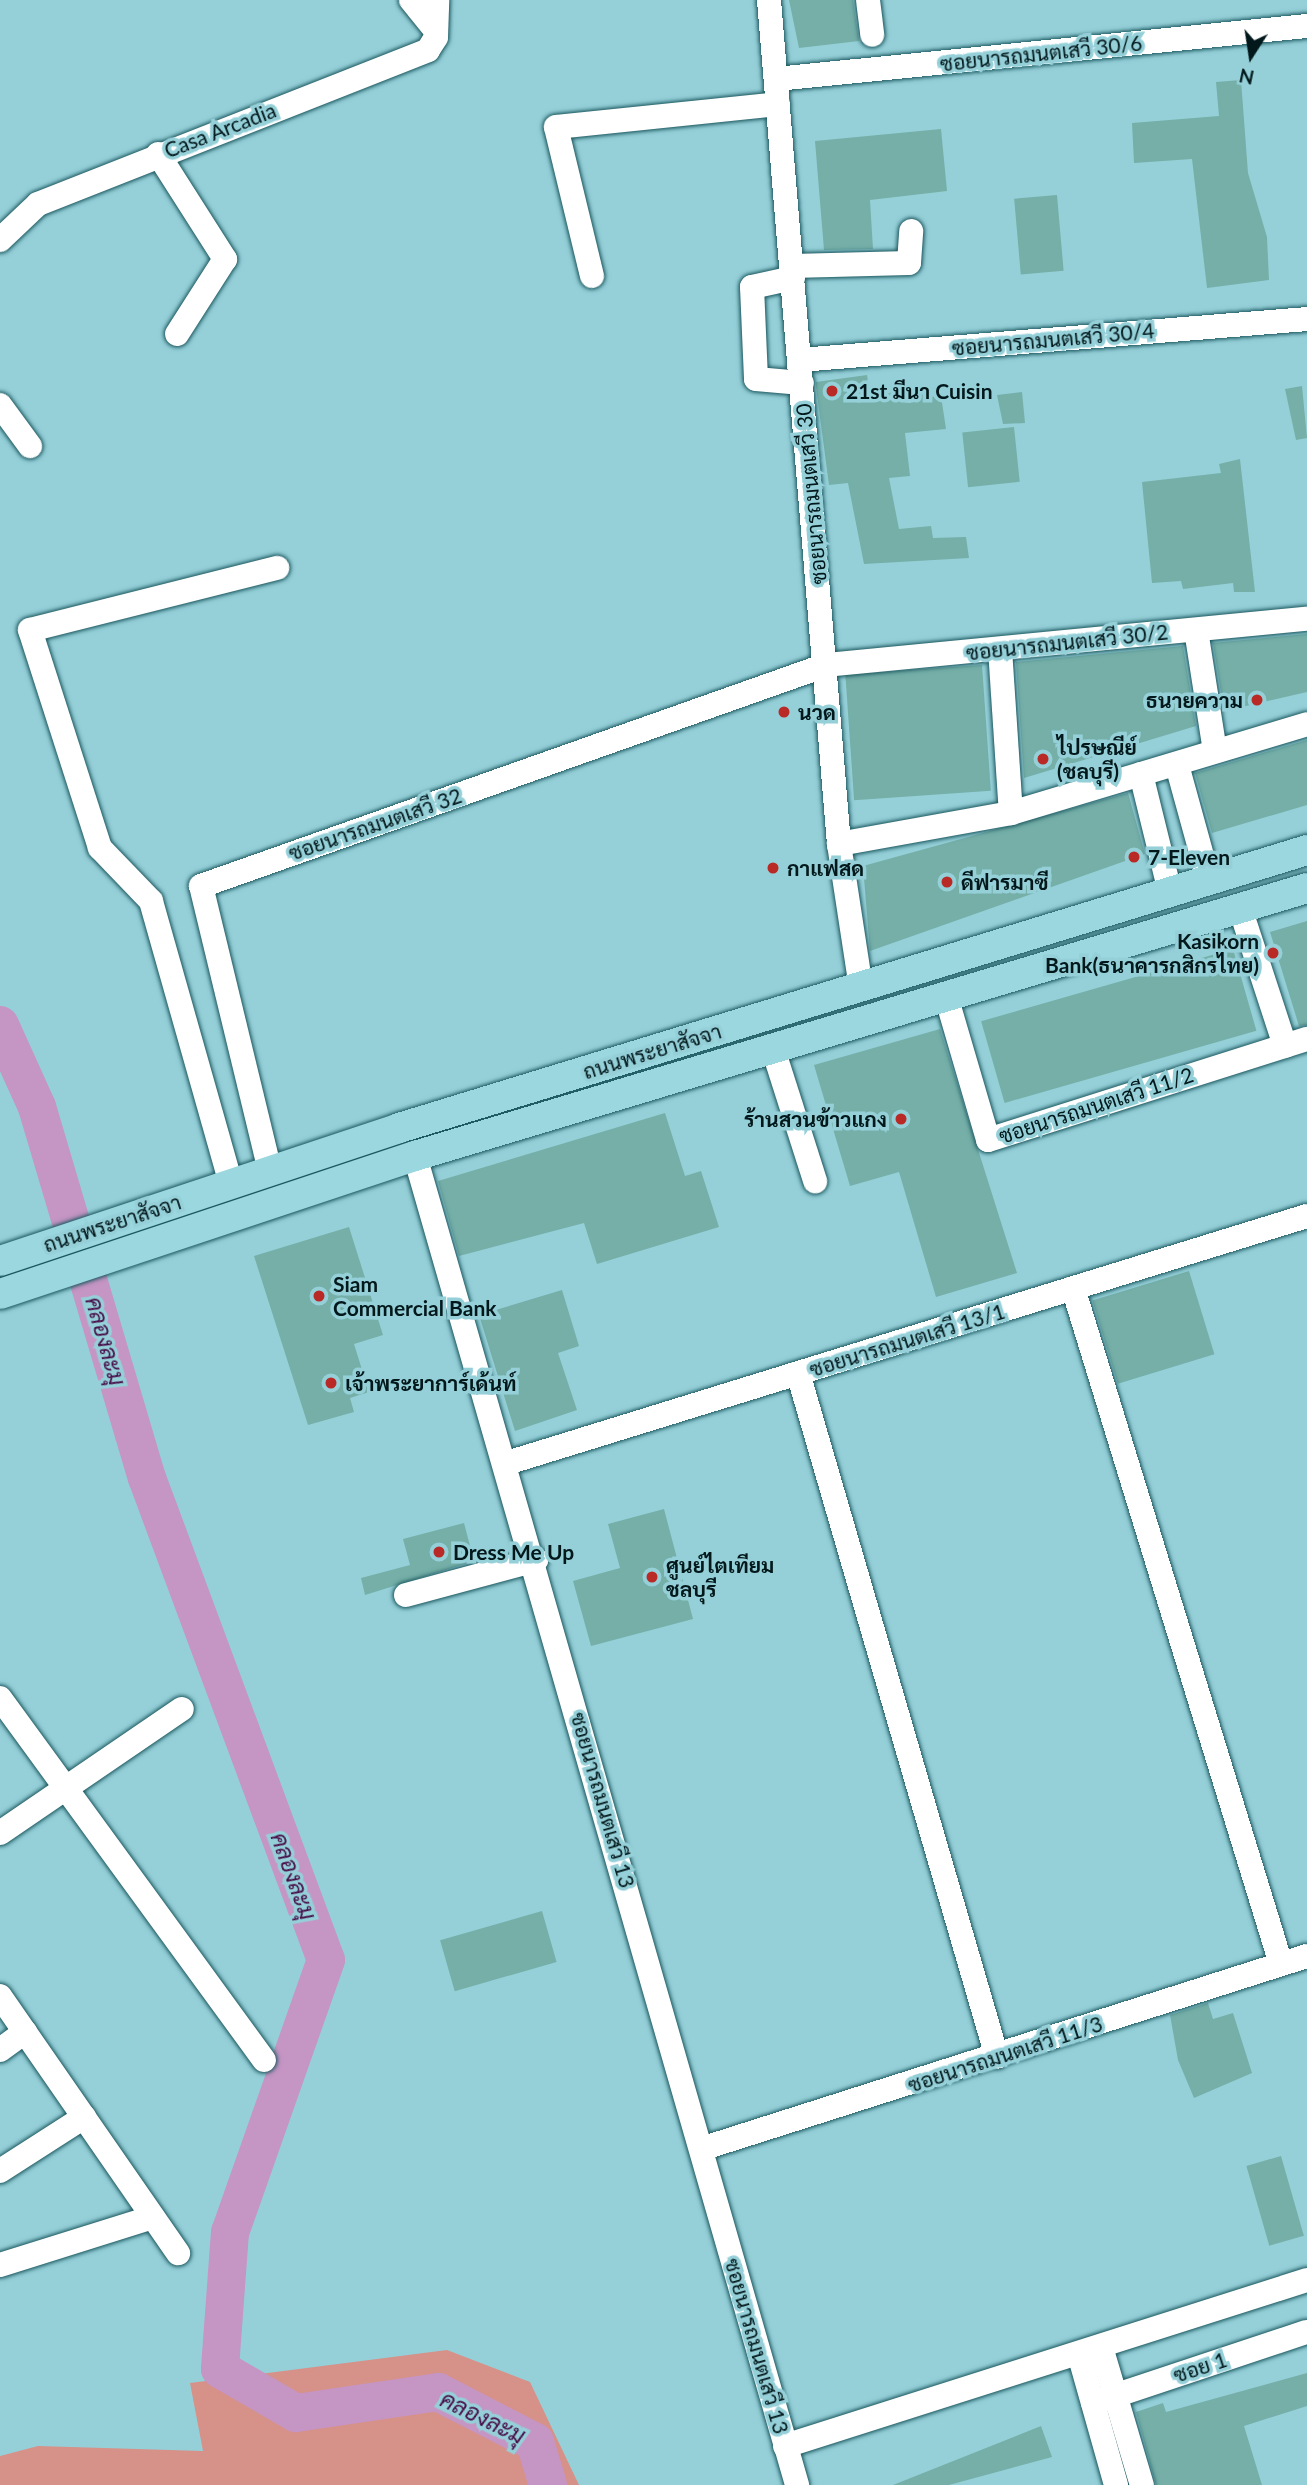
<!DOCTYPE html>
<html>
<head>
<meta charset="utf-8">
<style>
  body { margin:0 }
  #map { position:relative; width:1307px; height:2485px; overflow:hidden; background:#95d0d9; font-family:Lato,Sarabun,sans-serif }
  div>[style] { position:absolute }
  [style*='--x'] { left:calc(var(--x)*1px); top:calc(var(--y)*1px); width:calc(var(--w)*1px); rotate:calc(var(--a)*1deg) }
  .green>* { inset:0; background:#d69189 }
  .river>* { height:38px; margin:-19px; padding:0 19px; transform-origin:19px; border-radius:19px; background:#c595c4 }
  .building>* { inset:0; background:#75afa8; transform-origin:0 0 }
  .roads { filter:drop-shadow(0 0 2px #1b575e) drop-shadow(0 0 2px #1b575e) }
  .minor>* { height:24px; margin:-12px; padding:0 12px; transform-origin:12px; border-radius:12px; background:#fff }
  .major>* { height:30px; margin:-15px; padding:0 15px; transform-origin:15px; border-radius:15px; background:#9bd7df }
  .dots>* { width:19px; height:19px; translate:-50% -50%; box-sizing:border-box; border:4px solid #95d0d9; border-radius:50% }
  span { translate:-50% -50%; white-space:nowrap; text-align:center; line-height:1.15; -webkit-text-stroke:7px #95d0d9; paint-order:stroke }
  .street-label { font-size:21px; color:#02181b }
  .poi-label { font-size:21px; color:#02181b; font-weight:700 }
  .left { translate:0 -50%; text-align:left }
  .right { translate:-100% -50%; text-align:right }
  .water-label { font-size:23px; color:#480e49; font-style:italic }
  .north { position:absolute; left:1216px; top:21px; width:70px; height:70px; -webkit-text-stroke:5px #95d0d9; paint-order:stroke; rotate:192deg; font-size:19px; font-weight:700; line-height:28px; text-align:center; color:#02181b }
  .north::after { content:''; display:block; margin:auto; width:24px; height:32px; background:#02181b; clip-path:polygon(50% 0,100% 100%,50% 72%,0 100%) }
</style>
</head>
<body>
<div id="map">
  <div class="green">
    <div style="clip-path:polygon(447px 2350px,530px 2382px,579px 2485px,0 2485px,0 2456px,38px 2446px,203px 2451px,190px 2383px)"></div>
  </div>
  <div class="river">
    <div style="--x:0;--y:1025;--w:90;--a:65.7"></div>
    <div style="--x:37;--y:1107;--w:387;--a:73.5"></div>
    <div style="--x:147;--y:1478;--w:514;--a:69.63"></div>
    <div style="--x:326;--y:1960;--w:288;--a:109.4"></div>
    <div style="--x:230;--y:2232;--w:137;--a:94.2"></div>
    <div style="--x:220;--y:2369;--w:88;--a:30.1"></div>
    <div style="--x:296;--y:2413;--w:144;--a:-8.4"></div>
    <div style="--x:438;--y:2392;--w:109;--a:27.3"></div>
    <div style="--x:535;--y:2442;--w:45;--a:73.2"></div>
  </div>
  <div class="building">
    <div style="clip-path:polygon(789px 0,853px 0,859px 41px,799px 48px)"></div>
    <div style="clip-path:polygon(1241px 80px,1248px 173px,1267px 237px,1269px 280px,1207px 288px,1192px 159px,1134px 163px,1132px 123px,1219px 116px,1216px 82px)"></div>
    <div style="clip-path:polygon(941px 129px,947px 191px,870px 200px,873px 249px,824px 250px,815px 141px)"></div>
    <div style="left:1057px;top:195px;width:76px;height:43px;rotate:85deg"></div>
    <div style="clip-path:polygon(867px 375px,869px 387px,923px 384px,925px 397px,941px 396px,946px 429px,905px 433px,910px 476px,889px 478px,899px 529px,931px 526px,933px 538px,966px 537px,969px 558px,864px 564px,848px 483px,829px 485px,816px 387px,816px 382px)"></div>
    <div style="clip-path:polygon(1302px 386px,1307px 438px,1296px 440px,1285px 389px)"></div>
    <div style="clip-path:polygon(1022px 392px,1025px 423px,1003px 424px,997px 395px)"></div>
    <div style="left:1014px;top:427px;width:55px;height:52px;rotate:84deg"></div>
    <div style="clip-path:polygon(1240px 459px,1255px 592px,1234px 592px,1233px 583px,1183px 589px,1181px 581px,1152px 583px,1142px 482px,1221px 473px,1219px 464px)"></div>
    <div style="clip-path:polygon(1307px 634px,1307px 692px,1224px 711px,1213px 643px)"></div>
    <div style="clip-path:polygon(1183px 646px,1196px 726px,1024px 778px,1016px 662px)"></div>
    <div style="left:982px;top:665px;width:126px;height:137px;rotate:86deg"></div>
    <div style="clip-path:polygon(1307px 740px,1307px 805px,1212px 833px,1195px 773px)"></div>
    <div style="clip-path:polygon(1128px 793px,1145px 854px,870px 951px,863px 866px)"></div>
    <div style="clip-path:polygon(1307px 921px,1307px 1025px,1299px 1026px,1270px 932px)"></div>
    <div style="left:1233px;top:949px;width:85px;height:262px;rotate:74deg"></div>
    <div style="clip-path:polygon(940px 1029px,1017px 1273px,936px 1297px,899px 1172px,850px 1186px,814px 1065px)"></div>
    <div style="clip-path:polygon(665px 1113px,685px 1176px,701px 1171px,719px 1227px,597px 1264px,584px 1223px,459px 1256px,438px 1181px)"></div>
    <div style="clip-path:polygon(349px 1227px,383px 1335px,354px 1344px,369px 1392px,350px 1398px,354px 1412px,308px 1425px,254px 1256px)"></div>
    <div style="left:1189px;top:1271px;width:87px;height:101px;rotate:73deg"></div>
    <div style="clip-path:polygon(562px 1290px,579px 1346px,558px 1353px,577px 1410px,515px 1431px,479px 1315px)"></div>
    <div style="clip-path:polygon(664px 1509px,693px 1619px,591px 1646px,573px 1581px,620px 1568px,608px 1524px)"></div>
    <div style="clip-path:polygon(464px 1523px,474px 1561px,365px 1595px,361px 1578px,410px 1565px,403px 1539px)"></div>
    <div style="left:542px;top:1911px;width:53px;height:106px;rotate:74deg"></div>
    <div style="clip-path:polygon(1208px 2003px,1213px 2019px,1233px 2013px,1252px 2073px,1194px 2098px,1178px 2060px,1170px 2015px)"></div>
    <div style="left:1281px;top:2156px;width:83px;height:36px;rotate:74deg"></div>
    <div style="clip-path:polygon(1307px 2373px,1307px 2406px,1244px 2426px,1262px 2485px,1156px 2485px,1136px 2412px,1163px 2403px,1166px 2412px)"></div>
    <div style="clip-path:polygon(1041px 2426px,1052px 2457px,949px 2485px,893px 2485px)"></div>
  </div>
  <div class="roads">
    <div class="minor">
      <div style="--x:411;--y:0;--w:36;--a:51"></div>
      <div style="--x:769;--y:0;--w:847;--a:85.26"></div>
      <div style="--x:839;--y:844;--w:145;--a:81.3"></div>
      <div style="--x:868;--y:0;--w:35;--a:83"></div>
      <div style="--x:776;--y:79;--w:534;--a:-5.7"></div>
      <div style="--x:158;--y:154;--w:125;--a:57.5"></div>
      <div style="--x:225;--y:259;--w:89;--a:122.6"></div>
      <div style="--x:0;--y:240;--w:52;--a:-43.5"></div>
      <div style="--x:38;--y:204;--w:419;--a:-21.5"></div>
      <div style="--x:428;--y:50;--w:15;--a:-58"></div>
      <div style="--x:436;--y:37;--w:37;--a:-88"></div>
      <div style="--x:792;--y:266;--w:117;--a:-1.5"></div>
      <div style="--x:909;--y:263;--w:32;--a:-86"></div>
      <div style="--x:592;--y:276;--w:153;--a:-103.6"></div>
      <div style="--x:556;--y:127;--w:223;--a:-5.9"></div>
      <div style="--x:793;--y:278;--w:42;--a:167.6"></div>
      <div style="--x:752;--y:287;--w:92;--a:87.5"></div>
      <div style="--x:756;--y:379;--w:46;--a:5"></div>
      <div style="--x:800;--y:360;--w:509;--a:-4.62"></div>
      <div style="--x:0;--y:405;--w:51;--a:53.8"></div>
      <div style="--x:1196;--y:630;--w:122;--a:81.1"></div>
      <div style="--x:1000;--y:649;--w:164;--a:86.2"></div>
      <div style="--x:1177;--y:765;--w:120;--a:74.6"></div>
      <div style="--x:1141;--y:774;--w:122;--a:76.2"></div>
      <div style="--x:839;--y:844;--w:175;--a:-10.2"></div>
      <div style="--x:1011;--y:813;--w:309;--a:-16.7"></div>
      <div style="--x:1240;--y:908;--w:145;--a:71.9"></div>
      <div style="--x:946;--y:996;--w:150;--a:73.7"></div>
      <div style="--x:988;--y:1140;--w:335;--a:-17.6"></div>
      <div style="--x:773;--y:1049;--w:139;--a:72.3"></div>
      <div style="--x:415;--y:1156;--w:1383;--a:73.96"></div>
      <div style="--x:270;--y:1171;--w:293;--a:-103.6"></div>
      <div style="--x:201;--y:886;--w:663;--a:-19.47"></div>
      <div style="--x:826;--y:665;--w:483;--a:-5.5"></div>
      <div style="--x:231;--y:1184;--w:294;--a:-105.8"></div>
      <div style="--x:151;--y:901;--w:74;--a:-133.9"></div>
      <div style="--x:100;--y:848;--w:229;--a:-107.8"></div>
      <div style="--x:30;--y:630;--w:255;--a:-14.1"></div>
      <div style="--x:1073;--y:1288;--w:707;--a:72.9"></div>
      <div style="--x:798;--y:1373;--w:712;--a:73.78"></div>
      <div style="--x:507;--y:1463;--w:837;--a:-17.16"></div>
      <div style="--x:406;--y:1595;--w:135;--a:-15.1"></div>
      <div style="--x:0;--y:1698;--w:448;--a:53.9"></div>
      <div style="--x:0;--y:1833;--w:220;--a:-34.3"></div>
      <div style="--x:0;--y:1996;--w:313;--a:55.3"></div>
      <div style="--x:0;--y:2050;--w:31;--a:-36"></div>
      <div style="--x:701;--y:2149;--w:636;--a:-17.67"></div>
      <div style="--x:0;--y:2171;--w:100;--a:-32.7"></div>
      <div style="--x:0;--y:2265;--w:160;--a:-17.4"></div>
      <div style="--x:1101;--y:2347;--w:144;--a:73.5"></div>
      <div style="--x:1079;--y:2354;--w:136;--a:74.2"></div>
      <div style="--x:1093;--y:2403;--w:225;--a:-18.4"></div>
      <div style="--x:785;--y:2446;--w:548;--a:-17.64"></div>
    </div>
    <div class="major">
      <div style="--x:0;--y:1261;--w:421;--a:-18.4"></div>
      <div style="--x:399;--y:1128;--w:950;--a:-17.02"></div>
      <div style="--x:0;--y:1294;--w:437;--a:-18.4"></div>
      <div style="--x:415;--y:1156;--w:931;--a:-16.72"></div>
    </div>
  </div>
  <div class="dots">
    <div style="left:832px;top:391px;background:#b92a27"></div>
    <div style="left:1257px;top:700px;background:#b92a27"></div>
    <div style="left:784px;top:712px;background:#b92a27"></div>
    <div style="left:1043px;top:759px;background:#b92a27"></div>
    <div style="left:1134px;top:857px;background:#b92a27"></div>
    <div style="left:773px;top:868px;background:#b92a27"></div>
    <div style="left:947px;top:882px;background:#b92a27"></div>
    <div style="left:1273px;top:953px;background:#b92a27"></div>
    <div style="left:901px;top:1119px;background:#b92a27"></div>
    <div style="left:319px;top:1296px;background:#b92a27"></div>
    <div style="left:331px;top:1383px;background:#b92a27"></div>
    <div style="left:439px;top:1552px;background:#b92a27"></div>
    <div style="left:652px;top:1577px;background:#b92a27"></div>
  </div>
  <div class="street-label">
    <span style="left:1041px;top:53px;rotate:-6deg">ซอยนารถมนตเสวี 30/6</span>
    <span style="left:220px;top:130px;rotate:-21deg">Casa Arcadia</span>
    <span style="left:1053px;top:339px;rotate:-5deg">ซอยนารถมนตเสวี 30/4</span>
    <span style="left:811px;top:494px;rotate:-95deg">ซอยนารถมนตเสวี 30</span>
    <span style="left:1067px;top:642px;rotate:-6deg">ซอยนารถมนตเสวี 30/2</span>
    <span style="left:375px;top:824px;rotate:-19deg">ซอยนารถมนตเสวี 32</span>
    <span style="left:652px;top:1051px;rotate:-17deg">ถนนพระยาสัจจา</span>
    <span style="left:1096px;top:1105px;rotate:-18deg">ซอยนารถมนตเสวี 11/2</span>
    <span style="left:112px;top:1223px;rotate:-18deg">ถนนพระยาสัจจา</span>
    <span style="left:907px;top:1340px;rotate:-17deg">ซอยนารถมนตเสวี 13/1</span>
    <span style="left:603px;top:1800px;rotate:74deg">ซอยนารถมนตเสวี 13</span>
    <span style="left:1005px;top:2054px;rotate:-18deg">ซอยนารถมนตเสวี 11/3</span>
    <span style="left:757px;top:2346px;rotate:74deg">ซอยนารถมนตเสวี 13</span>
    <span style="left:1200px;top:2367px;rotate:-18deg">ซอย 1</span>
  </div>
  <div class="poi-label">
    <span class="left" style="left:846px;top:391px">21st มีนา Cuisin</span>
    <span class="right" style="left:1243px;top:700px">ธนายความ</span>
    <span class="left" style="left:798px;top:712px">นวด</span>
    <span class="left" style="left:1057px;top:759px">ไปรษณีย์<br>(ชลบุรี)</span>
    <span class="left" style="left:1148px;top:857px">7-Eleven</span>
    <span class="left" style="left:787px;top:868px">กาแฟสด</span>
    <span class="left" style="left:961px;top:882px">ดีฟารมาซี</span>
    <span class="right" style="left:1259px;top:953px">Kasikorn<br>Bank(ธนาคารกสิกรไทย)</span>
    <span class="right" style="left:887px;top:1119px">ร้านสวนข้าวแกง</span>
    <span class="left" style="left:333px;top:1296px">Siam<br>Commercial Bank</span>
    <span class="left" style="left:345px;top:1383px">เจ้าพระยาการ์เด้นท์</span>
    <span class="left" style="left:453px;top:1552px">Dress Me Up</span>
    <span class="left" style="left:666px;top:1577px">ศูนย์ไตเทียม<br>ชลบุรี</span>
  </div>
  <div class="water-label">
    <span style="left:106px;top:1341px;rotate:74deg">คลองละมุ</span>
    <span style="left:294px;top:1876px;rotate:70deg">คลองละมุ</span>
    <span style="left:483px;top:2417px;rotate:26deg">คลองละมุ</span>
  </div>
  <div class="north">N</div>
</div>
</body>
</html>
